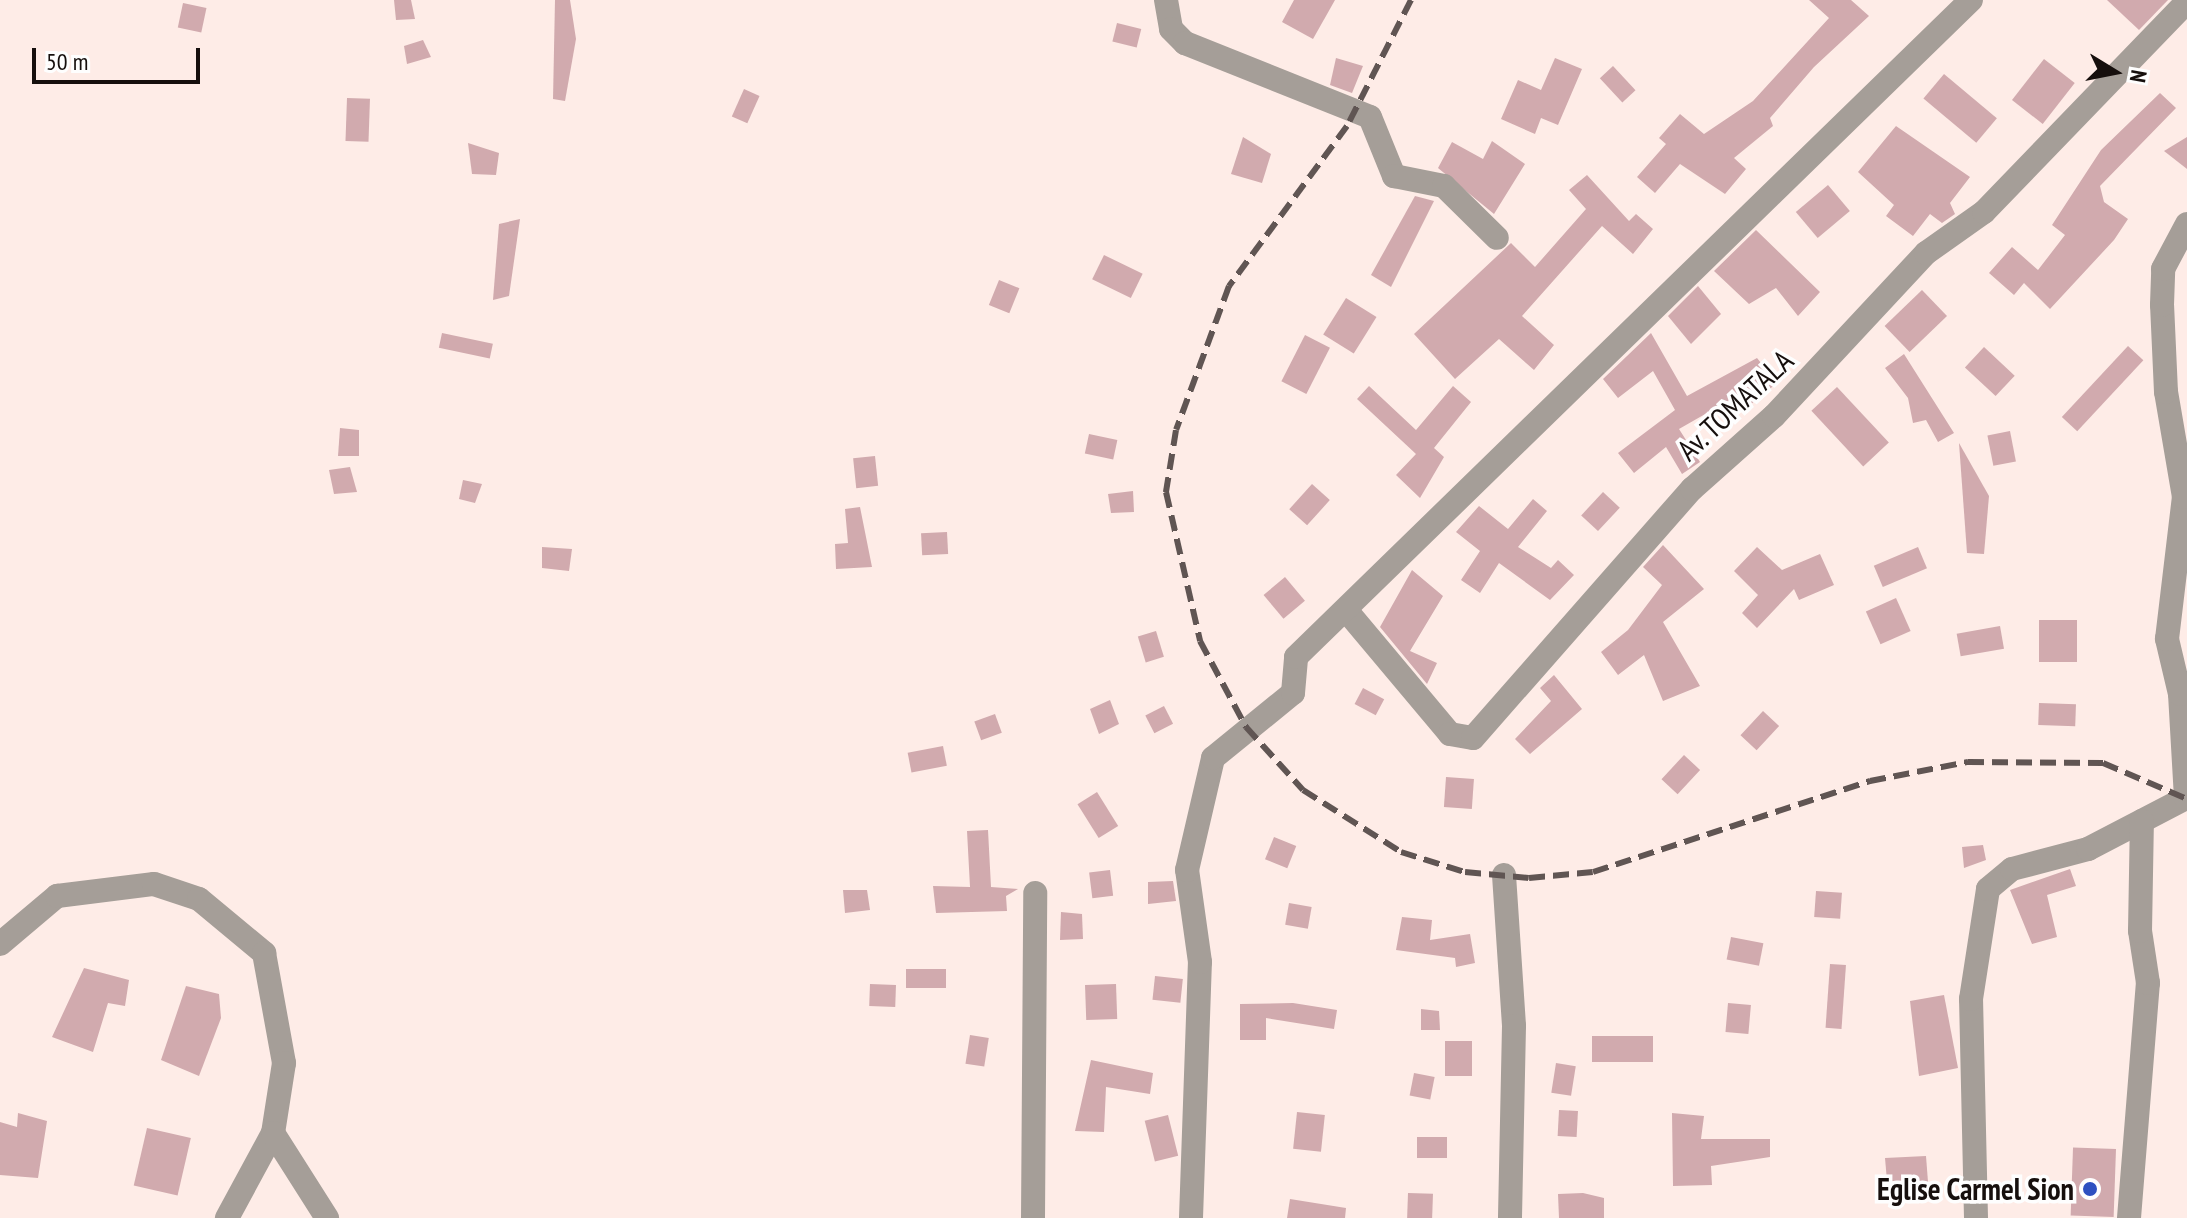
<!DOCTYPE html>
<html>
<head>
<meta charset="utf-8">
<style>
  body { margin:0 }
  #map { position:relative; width:2187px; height:1218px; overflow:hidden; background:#feece7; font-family:"PT Sans Narrow",sans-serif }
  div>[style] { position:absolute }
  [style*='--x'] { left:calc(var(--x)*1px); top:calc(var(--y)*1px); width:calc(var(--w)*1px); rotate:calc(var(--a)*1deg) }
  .building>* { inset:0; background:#d1aaae; transform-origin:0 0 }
  .minor>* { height:24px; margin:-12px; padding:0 12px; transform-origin:12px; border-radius:12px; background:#a59e98 }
  .rail>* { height:6px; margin-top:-3px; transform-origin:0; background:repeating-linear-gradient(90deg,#605553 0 16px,transparent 0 24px) }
  .dots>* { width:22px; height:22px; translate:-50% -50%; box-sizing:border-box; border:4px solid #fefefe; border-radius:50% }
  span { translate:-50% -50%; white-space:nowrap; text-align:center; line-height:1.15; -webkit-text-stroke:7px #fefefe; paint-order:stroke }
  .street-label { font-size:30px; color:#160f0d }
  .poi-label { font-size:30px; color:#160f0d; font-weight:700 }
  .right { translate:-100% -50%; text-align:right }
  .north { position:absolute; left:2075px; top:32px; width:80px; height:80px; -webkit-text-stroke:6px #fefefe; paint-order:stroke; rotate:100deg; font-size:22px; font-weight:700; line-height:32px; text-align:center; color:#160f0d }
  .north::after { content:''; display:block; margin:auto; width:28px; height:36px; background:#160f0d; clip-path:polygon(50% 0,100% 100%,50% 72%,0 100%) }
  .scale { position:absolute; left:32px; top:48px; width:168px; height:36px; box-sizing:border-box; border:4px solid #160f0d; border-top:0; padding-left:10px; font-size:24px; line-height:28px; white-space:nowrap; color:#160f0d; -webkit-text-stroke:6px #fefefe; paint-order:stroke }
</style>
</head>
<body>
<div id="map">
  <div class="building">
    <div style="clip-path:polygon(394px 0,411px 0,415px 19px,396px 20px)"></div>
    <div style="clip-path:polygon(555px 0,570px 0,576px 39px,565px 101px,553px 99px)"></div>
    <div style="clip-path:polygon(1294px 0,1335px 0,1313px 39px,1282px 22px)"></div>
    <div style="clip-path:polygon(1809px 0,1851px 0,1869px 16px,1814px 67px,1770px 118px,1773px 126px,1734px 158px,1746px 169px,1725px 194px,1680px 164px,1655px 193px,1637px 177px,1666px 144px,1659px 138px,1680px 114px,1704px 134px,1753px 101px,1829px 18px)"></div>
    <div style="clip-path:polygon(2107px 0,2168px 0,2139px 30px)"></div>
    <div style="left:183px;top:3px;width:24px;height:25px;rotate:12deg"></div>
    <div style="left:1117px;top:23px;width:25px;height:19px;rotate:14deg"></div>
    <div style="clip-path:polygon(423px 40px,431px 57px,407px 64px,404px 46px)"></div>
    <div style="clip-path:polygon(1336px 58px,1363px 66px,1352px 93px,1330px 85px)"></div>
    <div style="clip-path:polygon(1555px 58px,1582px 69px,1558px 125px,1541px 118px,1535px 134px,1501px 119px,1518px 80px,1541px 90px)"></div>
    <div style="left:2044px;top:59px;width:39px;height:52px;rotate:38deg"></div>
    <div style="left:1613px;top:66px;width:33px;height:18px;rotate:47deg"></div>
    <div style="left:1944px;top:74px;width:69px;height:32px;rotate:40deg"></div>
    <div style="left:744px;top:89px;width:17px;height:30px;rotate:24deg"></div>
    <div style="clip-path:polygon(2160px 93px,2176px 108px,2100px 186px,2104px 202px,2128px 219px,2114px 240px,2050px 309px,2024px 283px,2014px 295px,1989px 273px,2012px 247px,2038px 270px,2065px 235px,2052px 225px,2101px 150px)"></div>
    <div style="left:347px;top:98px;width:23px;height:43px;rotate:2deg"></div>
    <div style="clip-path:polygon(1896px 126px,1970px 177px,1950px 203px,1955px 214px,1942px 223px,1930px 214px,1913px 236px,1886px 216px,1894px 205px,1858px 172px)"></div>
    <div style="clip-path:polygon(1243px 137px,1271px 154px,1262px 183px,1231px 174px)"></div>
    <div style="clip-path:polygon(2187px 137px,2187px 169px,2164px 151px)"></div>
    <div style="clip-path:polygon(1492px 141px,1525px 164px,1494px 214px,1438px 168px,1452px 142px,1483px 159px)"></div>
    <div style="clip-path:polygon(468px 143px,499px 153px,496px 175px,472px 174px)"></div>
    <div style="clip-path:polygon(1587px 175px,1629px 221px,1636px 214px,1653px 229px,1633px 254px,1602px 226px,1522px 316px,1554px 345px,1534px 370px,1499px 339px,1455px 379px,1414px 334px,1511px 243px,1535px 267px,1586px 209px,1569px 190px)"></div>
    <div style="left:1828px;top:185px;width:34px;height:42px;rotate:50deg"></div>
    <div style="clip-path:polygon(1415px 196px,1434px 201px,1391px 287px,1371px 275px)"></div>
    <div style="clip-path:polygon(520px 219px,509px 296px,493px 300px,499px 224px)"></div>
    <div style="clip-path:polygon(1756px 230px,1820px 292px,1798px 316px,1776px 288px,1749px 304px,1714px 271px)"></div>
    <div style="left:1104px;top:255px;width:43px;height:27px;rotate:26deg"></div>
    <div style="left:999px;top:280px;width:22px;height:27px;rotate:22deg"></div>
    <div style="clip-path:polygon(1698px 286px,1721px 314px,1691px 344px,1668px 316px)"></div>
    <div style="left:1922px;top:290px;width:36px;height:52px;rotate:46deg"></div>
    <div style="left:1346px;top:298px;width:36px;height:43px;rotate:32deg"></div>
    <div style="left:442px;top:333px;width:52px;height:15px;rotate:12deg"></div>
    <div style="clip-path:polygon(1651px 333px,1687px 396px,1757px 358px,1777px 383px,1745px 409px,1735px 397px,1679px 429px,1700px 462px,1682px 474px,1666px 447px,1634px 473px,1618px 453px,1675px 410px,1653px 371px,1618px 398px,1603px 379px)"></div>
    <div style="left:1305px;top:335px;width:28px;height:52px;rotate:27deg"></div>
    <div style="left:2128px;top:346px;width:21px;height:97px;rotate:43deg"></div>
    <div style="left:1984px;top:347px;width:42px;height:28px;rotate:43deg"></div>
    <div style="clip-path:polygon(1904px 354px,1954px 433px,1938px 442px,1926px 420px,1913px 423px,1908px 398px,1885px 368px)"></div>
    <div style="clip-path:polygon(1369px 386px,1416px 430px,1453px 386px,1471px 402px,1434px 448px,1444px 457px,1420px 498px,1396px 475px,1416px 454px,1357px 399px)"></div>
    <div style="left:1837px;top:387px;width:76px;height:35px;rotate:47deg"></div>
    <div style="clip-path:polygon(340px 428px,359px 430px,359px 456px,338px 456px)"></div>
    <div style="left:2010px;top:431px;width:31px;height:23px;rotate:79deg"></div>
    <div style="left:1089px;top:434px;width:29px;height:20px;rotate:12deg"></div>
    <div style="clip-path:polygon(1959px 443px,1989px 496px,1984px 554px,1967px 553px)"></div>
    <div style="left:875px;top:456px;width:30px;height:22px;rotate:84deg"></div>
    <div style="clip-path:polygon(350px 467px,357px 492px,334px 494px,329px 470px)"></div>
    <div style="clip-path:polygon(463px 480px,482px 484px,475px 503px,459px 499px)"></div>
    <div style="left:1312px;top:484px;width:24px;height:34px;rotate:42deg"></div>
    <div style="clip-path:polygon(1133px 491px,1134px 512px,1111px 513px,1108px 494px)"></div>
    <div style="left:1603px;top:492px;width:23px;height:32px;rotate:43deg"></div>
    <div style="clip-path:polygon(1533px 499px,1547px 511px,1518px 547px,1551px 568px,1558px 560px,1574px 575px,1550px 600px,1499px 563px,1480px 593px,1461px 580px,1480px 551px,1456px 532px,1479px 506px,1508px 529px)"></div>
    <div style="clip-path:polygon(860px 507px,872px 567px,836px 569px,835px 544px,848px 543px,845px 509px)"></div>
    <div style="left:947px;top:532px;width:22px;height:26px;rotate:87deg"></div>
    <div style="clip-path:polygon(1663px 545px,1704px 589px,1663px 622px,1700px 686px,1663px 701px,1644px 655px,1618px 675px,1601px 652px,1628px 630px,1662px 585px,1643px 567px)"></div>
    <div style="clip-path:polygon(542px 547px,572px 549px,569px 571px,542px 568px)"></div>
    <div style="clip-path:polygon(1757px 547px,1782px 570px,1820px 554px,1834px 585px,1799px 600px,1794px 589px,1757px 628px,1742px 613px,1758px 595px,1734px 571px)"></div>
    <div style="left:1918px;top:547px;width:23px;height:48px;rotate:67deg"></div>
    <div style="clip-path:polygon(1412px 570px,1443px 596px,1410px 651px,1437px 663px,1427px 684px,1380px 627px)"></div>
    <div style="left:1285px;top:577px;width:31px;height:28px;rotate:50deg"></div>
    <div style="left:1896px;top:598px;width:36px;height:33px;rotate:66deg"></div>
    <div style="left:2039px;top:620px;width:38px;height:42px"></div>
    <div style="left:2000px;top:626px;width:23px;height:44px;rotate:80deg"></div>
    <div style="left:1156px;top:631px;width:27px;height:19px;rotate:73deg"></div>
    <div style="clip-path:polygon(1554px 675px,1582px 709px,1530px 754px,1515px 739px,1551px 701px,1540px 688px)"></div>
    <div style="left:1363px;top:688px;width:24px;height:18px;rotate:28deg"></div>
    <div style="clip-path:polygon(1110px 700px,1119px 724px,1099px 734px,1090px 709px)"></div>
    <div style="left:2039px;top:703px;width:37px;height:22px;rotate:2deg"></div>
    <div style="left:1164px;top:706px;width:20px;height:21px;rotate:63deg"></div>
    <div style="left:1763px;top:711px;width:22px;height:33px;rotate:43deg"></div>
    <div style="left:995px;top:714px;width:20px;height:22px;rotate:70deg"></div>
    <div style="left:943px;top:746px;width:20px;height:36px;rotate:79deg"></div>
    <div style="left:1684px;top:755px;width:22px;height:33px;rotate:43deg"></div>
    <div style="left:1446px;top:777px;width:28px;height:30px;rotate:4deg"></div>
    <div style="left:1097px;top:792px;width:40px;height:23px;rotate:58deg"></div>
    <div style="clip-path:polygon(988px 830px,991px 887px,1018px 889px,1006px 896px,1007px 911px,936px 913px,933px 886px,970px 887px,967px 831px)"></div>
    <div style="left:1274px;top:837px;width:24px;height:24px;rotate:22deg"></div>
    <div style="clip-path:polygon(1983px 845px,1986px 860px,1964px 868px,1962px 847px)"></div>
    <div style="clip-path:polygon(2070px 869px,2076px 886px,2047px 895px,2057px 937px,2032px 944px,2010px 890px)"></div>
    <div style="left:1110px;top:870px;width:26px;height:21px;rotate:83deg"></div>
    <div style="clip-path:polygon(1173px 881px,1176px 901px,1148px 904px,1148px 882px)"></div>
    <div style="clip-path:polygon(843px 890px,867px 890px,870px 910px,845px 913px)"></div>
    <div style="left:1816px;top:891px;width:26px;height:26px;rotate:4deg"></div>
    <div style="left:1289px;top:903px;width:23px;height:22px;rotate:10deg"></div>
    <div style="clip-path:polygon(1061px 912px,1082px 914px,1083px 939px,1060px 940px)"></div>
    <div style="clip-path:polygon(1402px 917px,1432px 920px,1430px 940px,1470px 934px,1475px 963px,1456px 967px,1455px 958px,1396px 950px)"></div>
    <div style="left:1731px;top:937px;width:33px;height:23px;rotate:11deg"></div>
    <div style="left:1830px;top:964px;width:16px;height:64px;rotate:4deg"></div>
    <div style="clip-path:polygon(84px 968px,129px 980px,125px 1006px,108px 1003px,93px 1052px,52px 1037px)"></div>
    <div style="left:946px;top:969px;width:19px;height:40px;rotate:90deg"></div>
    <div style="left:1155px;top:976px;width:28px;height:24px;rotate:6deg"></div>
    <div style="left:870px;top:984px;width:26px;height:22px;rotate:2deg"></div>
    <div style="left:1116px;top:984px;width:35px;height:31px;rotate:88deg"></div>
    <div style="clip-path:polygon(186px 986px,219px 994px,221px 1018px,199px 1076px,161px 1060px)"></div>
    <div style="clip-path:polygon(1944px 995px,1958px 1068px,1919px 1076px,1910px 1001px)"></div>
    <div style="clip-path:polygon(1293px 1003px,1337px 1010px,1334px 1029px,1266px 1018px,1266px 1040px,1240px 1040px,1240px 1004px)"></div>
    <div style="left:1728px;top:1003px;width:23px;height:29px;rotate:5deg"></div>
    <div style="clip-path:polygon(1421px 1009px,1439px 1011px,1440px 1030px,1421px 1030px)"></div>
    <div style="left:970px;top:1035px;width:19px;height:29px;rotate:9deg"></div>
    <div style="left:1653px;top:1036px;width:26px;height:61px;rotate:90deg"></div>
    <div style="left:1445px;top:1041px;width:27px;height:35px"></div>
    <div style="clip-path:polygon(1091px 1060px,1153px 1073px,1150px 1094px,1106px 1087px,1104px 1132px,1075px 1131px)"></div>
    <div style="left:1556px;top:1063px;width:20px;height:30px;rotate:9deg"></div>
    <div style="left:1414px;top:1073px;width:21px;height:23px;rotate:11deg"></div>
    <div style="left:1559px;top:1110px;width:19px;height:26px;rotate:3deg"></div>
    <div style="left:1297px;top:1112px;width:28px;height:37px;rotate:6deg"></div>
    <div style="clip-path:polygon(18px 1113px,47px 1121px,38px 1178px,0 1175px,0 1122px,17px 1127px)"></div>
    <div style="clip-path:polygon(1672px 1113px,1704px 1116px,1701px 1139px,1770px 1139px,1770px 1157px,1711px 1166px,1712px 1185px,1673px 1186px)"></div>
    <div style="left:1168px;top:1115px;width:42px;height:24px;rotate:76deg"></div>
    <div style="left:147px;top:1128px;width:45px;height:59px;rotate:13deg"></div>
    <div style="left:1417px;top:1137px;width:30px;height:21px"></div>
    <div style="left:2116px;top:1149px;width:68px;height:43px;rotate:92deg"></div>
    <div style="clip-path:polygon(1926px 1156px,1928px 1182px,1887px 1181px,1885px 1158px)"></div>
    <div style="left:1408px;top:1193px;width:25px;height:25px;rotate:2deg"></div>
    <div style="clip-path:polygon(1583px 1193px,1604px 1198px,1604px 1218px,1559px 1218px,1558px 1194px)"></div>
    <div style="clip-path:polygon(1290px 1199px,1346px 1208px,1345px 1218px,1287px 1218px)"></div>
  </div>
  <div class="minor">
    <div style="--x:1166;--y:0;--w:29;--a:80"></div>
    <div style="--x:1171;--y:29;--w:20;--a:45"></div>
    <div style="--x:1185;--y:43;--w:199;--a:21.8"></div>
    <div style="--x:1370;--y:117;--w:64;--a:67.9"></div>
    <div style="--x:1394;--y:176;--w:51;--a:11.3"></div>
    <div style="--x:1444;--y:186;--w:74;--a:44.5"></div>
    <div style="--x:1346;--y:610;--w:162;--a:50"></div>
    <div style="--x:1450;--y:734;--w:23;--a:10"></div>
    <div style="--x:1473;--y:738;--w:332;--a:-48.7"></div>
    <div style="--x:1692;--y:489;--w:110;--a:-41.7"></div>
    <div style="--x:1774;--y:416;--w:223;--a:-47"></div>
    <div style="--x:1926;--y:253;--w:71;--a:-35.3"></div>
    <div style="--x:1984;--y:212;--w:292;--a:-46"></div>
    <div style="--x:1504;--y:875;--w:151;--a:86.2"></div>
    <div style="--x:1514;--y:1026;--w:192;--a:91.2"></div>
    <div style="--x:0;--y:944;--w:75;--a:-40.1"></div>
    <div style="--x:57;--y:896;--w:98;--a:-7.1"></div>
    <div style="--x:154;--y:884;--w:47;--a:18.4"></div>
    <div style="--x:199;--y:899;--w:85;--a:39.7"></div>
    <div style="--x:264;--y:953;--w:112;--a:79.7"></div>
    <div style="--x:284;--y:1063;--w:71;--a:98.9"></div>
    <div style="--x:273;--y:1133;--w:97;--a:118.4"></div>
    <div style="--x:273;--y:1133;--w:101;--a:57.6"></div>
    <div style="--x:1033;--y:1218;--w:325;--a:-89.6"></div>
    <div style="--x:1191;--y:1218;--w:256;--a:-88"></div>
    <div style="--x:1200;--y:962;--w:93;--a:-98"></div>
    <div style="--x:1187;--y:870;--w:115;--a:-76.9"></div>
    <div style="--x:1213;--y:758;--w:103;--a:-39.1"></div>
    <div style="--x:1293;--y:693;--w:36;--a:-85"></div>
    <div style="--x:1296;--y:657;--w:942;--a:-44.23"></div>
    <div style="--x:1976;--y:1218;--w:219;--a:-91.3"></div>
    <div style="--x:1971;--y:999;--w:111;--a:-81.2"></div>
    <div style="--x:1988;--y:889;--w:31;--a:-40"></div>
    <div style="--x:2012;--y:869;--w:79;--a:-14.7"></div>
    <div style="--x:2088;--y:849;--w:110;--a:-27.5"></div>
    <div style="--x:2186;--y:798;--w:104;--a:-93.3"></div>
    <div style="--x:2180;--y:694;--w:57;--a:-103.3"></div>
    <div style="--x:2167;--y:639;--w:143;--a:-83.2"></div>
    <div style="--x:2184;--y:497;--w:107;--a:-99.7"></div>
    <div style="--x:2166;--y:392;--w:87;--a:-92.6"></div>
    <div style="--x:2162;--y:305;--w:36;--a:-88"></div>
    <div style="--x:2163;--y:269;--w:51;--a:-61.9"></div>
    <div style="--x:2129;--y:1218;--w:236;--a:-85.4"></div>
    <div style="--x:2148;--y:983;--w:53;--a:-98.7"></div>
    <div style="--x:2140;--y:931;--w:110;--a:-89"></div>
  </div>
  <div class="rail">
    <div style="--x:1411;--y:0;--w:141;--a:116.9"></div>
    <div style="--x:1347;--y:126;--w:199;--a:126.4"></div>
    <div style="--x:1229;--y:286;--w:153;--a:110.2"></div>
    <div style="--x:1176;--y:430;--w:63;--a:99.2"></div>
    <div style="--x:1166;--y:492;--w:153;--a:77.1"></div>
    <div style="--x:1200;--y:641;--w:98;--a:61.9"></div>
    <div style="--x:1246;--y:727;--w:85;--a:47.9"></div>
    <div style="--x:1303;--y:790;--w:116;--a:32.3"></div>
    <div style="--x:1401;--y:852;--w:67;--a:17.4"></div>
    <div style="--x:1465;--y:872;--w:64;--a:5.4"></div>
    <div style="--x:1529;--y:878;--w:64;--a:-5.4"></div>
    <div style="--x:1593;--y:872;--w:292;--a:-18.2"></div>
    <div style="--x:1870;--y:781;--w:100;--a:-11"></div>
    <div style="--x:1968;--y:762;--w:135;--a:0.4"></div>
    <div style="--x:2103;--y:763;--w:91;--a:23.2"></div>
  </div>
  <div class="dots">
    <div style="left:2090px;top:1189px;background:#2e50c0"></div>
  </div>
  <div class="street-label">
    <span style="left:1735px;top:405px;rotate:-43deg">Av. TOMATALA</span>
  </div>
  <div class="poi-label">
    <span class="right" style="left:2074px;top:1189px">Eglise Carmel Sion</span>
  </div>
  <div class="north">N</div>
  <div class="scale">50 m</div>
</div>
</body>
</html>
